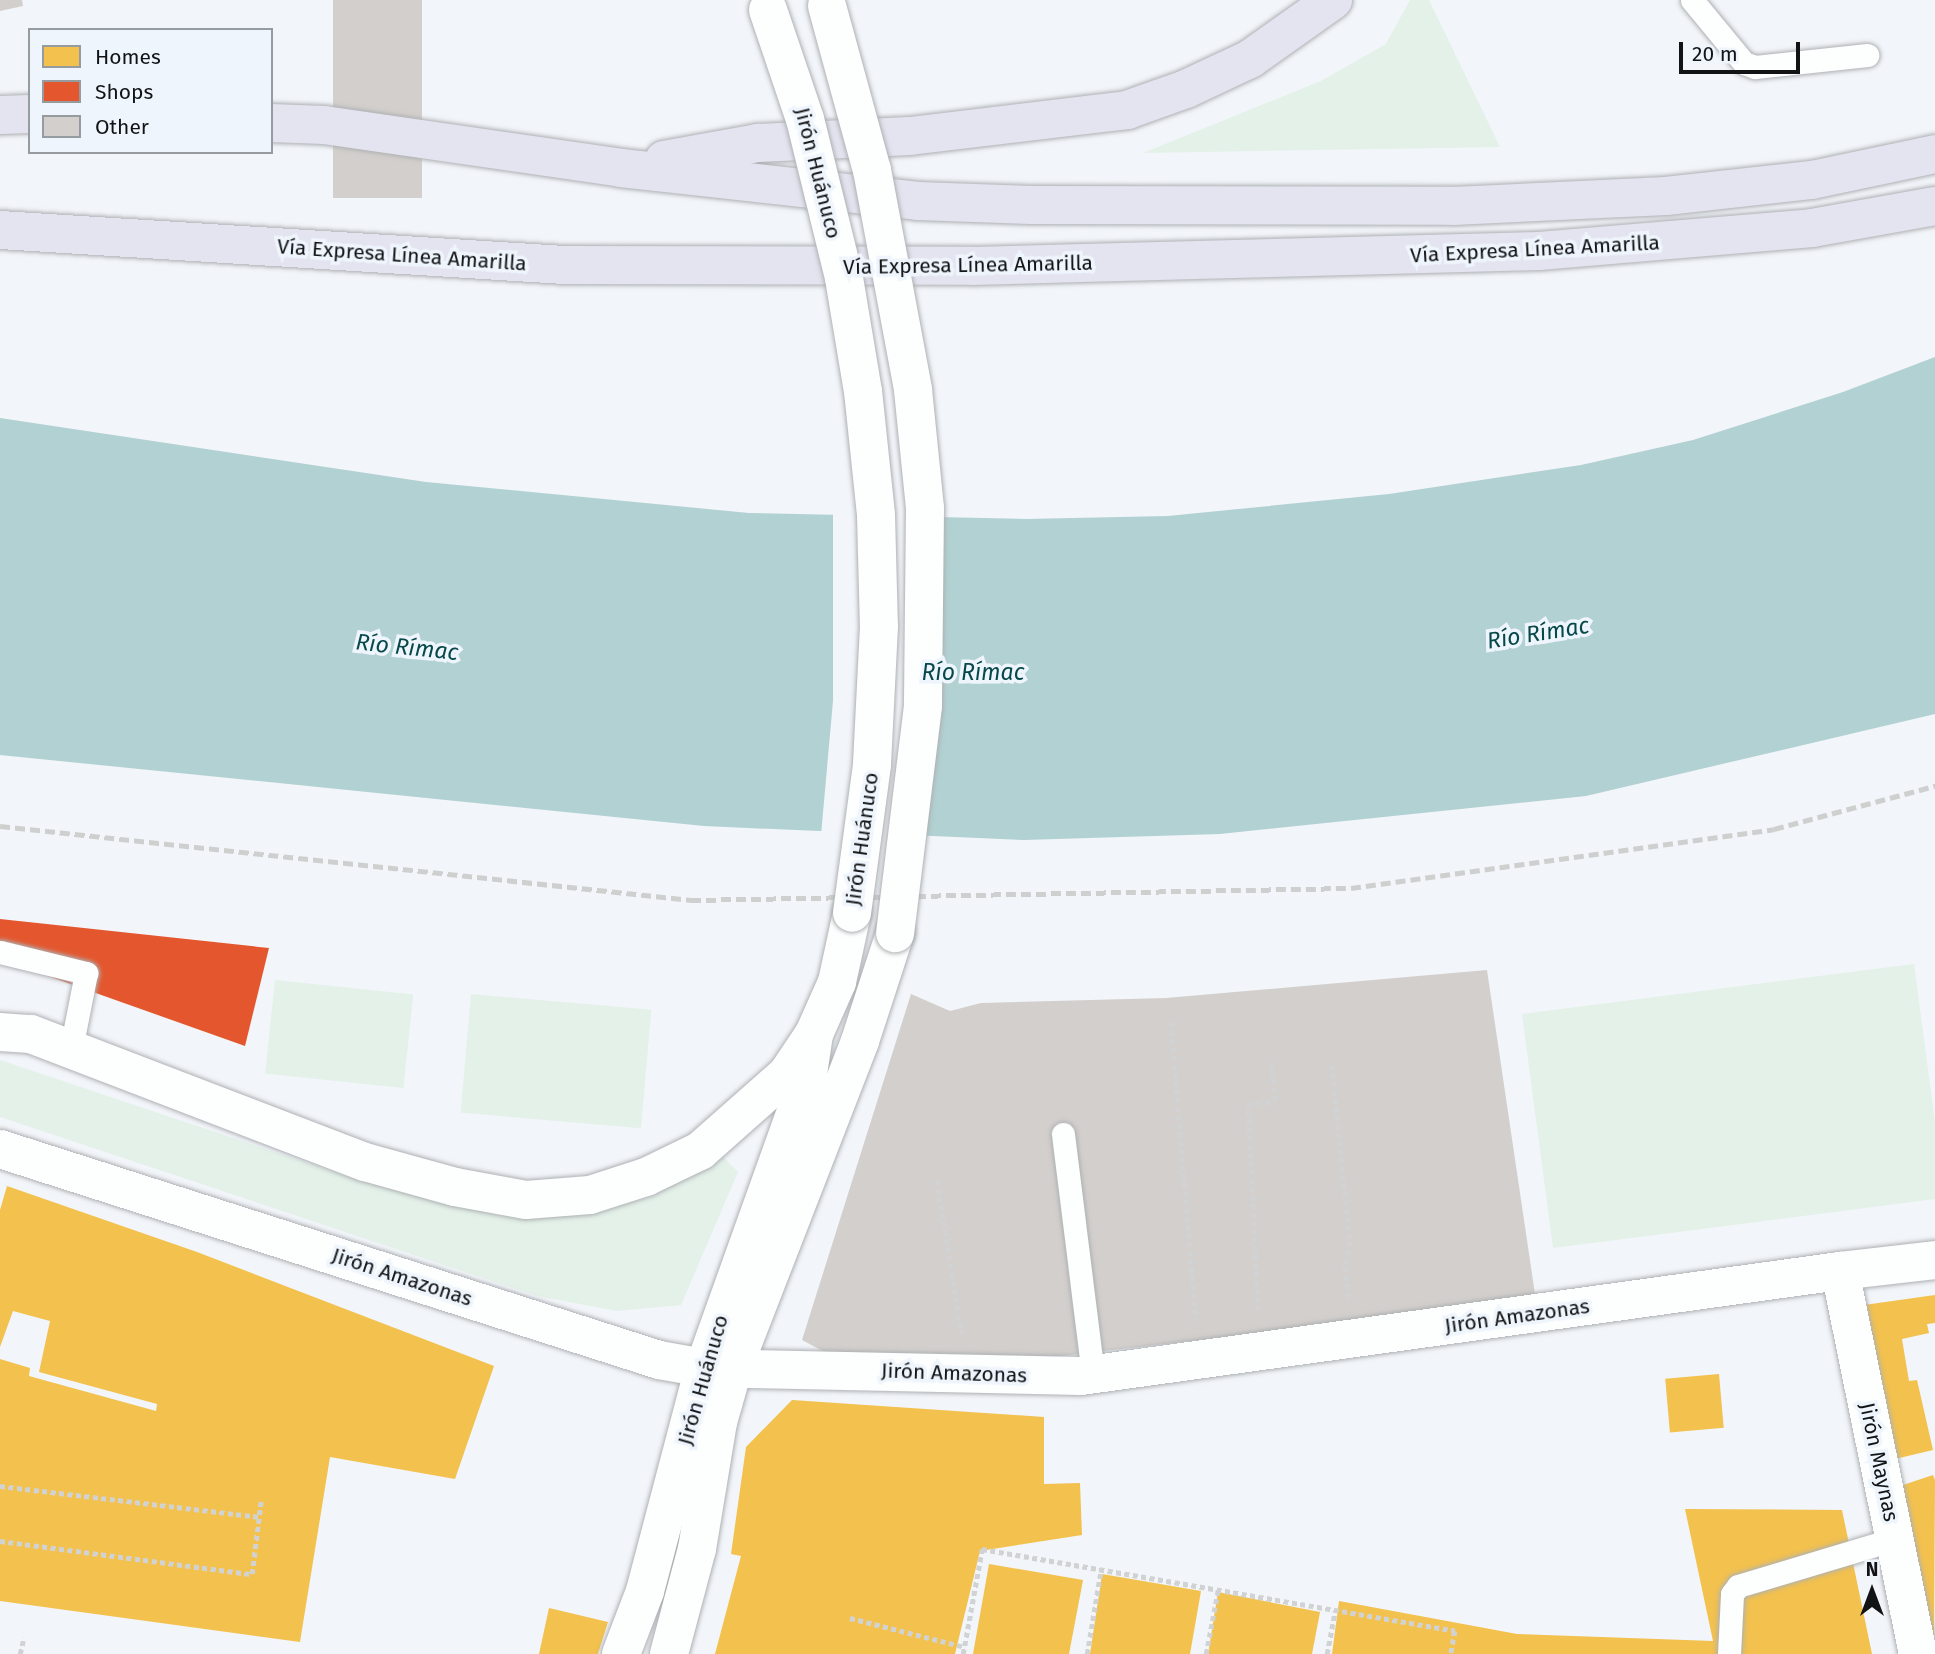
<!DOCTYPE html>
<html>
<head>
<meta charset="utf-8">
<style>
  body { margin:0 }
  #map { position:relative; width:1935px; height:1654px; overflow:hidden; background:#f2f5f9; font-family:"Fira Sans",sans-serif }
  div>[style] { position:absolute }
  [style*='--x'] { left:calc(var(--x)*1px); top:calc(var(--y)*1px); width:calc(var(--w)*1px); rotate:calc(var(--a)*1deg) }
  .green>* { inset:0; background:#e3f1e8; transform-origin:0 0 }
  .water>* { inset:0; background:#b2d1d2 }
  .pier>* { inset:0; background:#f2f5f9 }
  .homes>* { inset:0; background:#f2c14e; transform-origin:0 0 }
  .shops>* { inset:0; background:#e4572e }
  .building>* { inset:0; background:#d3cfcc; transform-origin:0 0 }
  .path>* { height:4.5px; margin-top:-2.25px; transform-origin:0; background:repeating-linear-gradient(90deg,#d1d2d3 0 5px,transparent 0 8.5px) }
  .roads { filter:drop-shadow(0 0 2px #aeb1b4) drop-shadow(0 0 2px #aeb1b4) }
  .service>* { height:23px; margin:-11.5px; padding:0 11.5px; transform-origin:11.5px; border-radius:11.5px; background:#fdfefe }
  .minor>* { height:38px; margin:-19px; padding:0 19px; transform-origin:19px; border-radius:19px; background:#fdfefe }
  .tertiary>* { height:38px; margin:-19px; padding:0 19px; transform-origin:19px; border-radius:19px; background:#fdfefe }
  .secondary>* { height:38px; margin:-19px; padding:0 19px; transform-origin:19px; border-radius:19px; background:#fdfefe }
  .motorway>* { height:38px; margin:-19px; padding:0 19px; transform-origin:19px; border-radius:19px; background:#e4e4f0 }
  .rail>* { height:5px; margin-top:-2.5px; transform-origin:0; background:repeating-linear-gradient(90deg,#ced0d0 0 10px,transparent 0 15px) }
  .bridges { filter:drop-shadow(0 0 2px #aeb1b4) drop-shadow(0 0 2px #aeb1b4) }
  .secondary-bridge>* { height:38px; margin:-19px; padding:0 19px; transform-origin:19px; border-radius:19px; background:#fdfefe }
  span { translate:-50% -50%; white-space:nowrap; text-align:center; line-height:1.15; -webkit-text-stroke:7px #eff5fc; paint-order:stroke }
  .street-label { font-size:21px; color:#111315 }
  .water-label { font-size:23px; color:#07494b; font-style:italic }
  .legend { position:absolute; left:28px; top:28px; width:245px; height:126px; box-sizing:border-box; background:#eff5fc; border:2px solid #969ba0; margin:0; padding:9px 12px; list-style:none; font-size:21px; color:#111315 }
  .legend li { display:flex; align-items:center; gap:14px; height:35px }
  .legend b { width:35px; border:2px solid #969ba0 }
  .north { position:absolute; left:1837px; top:1556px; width:70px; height:70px; -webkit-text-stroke:5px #eff5fc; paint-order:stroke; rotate:0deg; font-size:19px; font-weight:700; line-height:28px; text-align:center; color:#111315 }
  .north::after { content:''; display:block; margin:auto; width:24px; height:32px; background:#111315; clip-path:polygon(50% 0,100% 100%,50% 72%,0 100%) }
  .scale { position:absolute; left:1679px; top:42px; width:121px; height:32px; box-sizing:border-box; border:4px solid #111315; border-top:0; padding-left:9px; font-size:21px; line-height:24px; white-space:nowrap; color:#111315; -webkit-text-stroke:5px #eff5fc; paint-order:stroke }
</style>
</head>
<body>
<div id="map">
  <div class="green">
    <div style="clip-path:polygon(1410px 0,1429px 0,1500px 147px,1143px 153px,1321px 81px,1386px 44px)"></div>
    <div style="clip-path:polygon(1914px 964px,1935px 1122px,1935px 1199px,1553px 1248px,1522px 1014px)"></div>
    <div style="left:275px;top:980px;width:139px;height:94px;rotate:6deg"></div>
    <div style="left:471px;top:994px;width:181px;height:119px;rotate:5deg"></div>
    <div style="clip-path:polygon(0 1060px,364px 1182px,501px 1216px,577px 1214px,650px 1198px,722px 1156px,738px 1172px,681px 1305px,617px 1311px,537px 1296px,0 1117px)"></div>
  </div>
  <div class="water">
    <div style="clip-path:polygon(1935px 357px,1935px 714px,1586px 796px,1220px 834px,1024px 840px,704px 826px,0 755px,0 418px,426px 482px,749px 513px,1026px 519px,1168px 516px,1389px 494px,1581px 465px,1693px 440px,1843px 392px)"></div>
  </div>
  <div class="pier">
    <div style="clip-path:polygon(833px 513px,944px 514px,940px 702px,925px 840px,821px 835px,833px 701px)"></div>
  </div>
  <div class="homes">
    <div style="clip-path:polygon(7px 1186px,197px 1252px,494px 1366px,455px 1479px,330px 1457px,300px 1642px,0 1601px,0 1359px,30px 1368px,29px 1376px,156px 1411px,157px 1404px,39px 1372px,50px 1321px,13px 1311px,0 1347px,0 1210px)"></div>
    <div style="clip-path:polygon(1935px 1295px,1935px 1323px,1927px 1324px,1929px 1333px,1902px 1339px,1909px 1381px,1917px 1380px,1933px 1450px,1895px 1459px,1864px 1305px)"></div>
    <div style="left:1719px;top:1374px;width:54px;height:54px;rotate:85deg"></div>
    <div style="clip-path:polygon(792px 1400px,1044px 1417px,1044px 1484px,1080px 1483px,1082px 1535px,980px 1551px,955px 1654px,715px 1654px,741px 1556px,731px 1554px,746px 1447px)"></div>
    <div style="clip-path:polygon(1933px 1475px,1935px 1480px,1934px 1641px,1900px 1486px)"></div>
    <div style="clip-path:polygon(1685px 1509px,1842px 1510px,1872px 1654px,1332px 1654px,1339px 1601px,1517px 1634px,1713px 1641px)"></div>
    <div style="clip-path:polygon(989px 1564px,1083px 1580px,1069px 1654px,973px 1654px)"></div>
    <div style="clip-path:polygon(1102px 1574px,1201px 1591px,1190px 1654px,1090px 1654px)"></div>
    <div style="clip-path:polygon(1218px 1592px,1320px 1612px,1312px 1654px,1208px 1654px)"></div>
    <div style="clip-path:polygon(549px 1608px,608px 1622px,598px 1654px,539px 1654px)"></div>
  </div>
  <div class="shops">
    <div style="clip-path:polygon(0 919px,269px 948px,245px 1046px,0 959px)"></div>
  </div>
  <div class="building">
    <div style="clip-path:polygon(0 0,22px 0,23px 6px,0 11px)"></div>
    <div style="left:333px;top:0;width:89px;height:198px"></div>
    <div style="clip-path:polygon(1487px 970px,1536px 1301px,1035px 1359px,834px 1357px,802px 1340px,911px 994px,950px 1011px,981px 1003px,1166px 998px)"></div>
  </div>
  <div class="path">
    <div style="--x:1171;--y:1022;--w:300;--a:85.2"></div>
    <div style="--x:1332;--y:1065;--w:178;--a:84.2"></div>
    <div style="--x:1350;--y:1242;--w:25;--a:101"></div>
    <div style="--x:1345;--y:1267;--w:33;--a:83"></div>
    <div style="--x:937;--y:1180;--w:156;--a:80.8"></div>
    <div style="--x:1258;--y:1311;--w:206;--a:-92.8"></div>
    <div style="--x:1248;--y:1105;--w:27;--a:-8"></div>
    <div style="--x:1275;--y:1101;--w:43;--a:-95.3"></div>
    <div style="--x:0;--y:1486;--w:261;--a:6.8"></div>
    <div style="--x:0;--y:1541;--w:254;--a:7.5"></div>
    <div style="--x:252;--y:1574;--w:74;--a:-83"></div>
    <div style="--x:850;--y:1618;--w:119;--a:14.2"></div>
    <div style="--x:20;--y:1654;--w:17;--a:-77"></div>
    <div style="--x:963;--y:1654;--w:107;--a:-79.7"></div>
    <div style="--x:982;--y:1549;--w:480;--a:9.8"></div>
    <div style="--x:1455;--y:1631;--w:23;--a:100"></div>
    <div style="--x:1087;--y:1654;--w:86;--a:-80.6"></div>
    <div style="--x:1206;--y:1654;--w:65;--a:-79.4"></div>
    <div style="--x:1327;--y:1654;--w:44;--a:-79.5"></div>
  </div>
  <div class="roads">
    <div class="service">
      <div style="--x:1692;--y:0;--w:82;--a:50.5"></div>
      <div style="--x:1744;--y:63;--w:12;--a:20"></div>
      <div style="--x:1755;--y:67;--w:113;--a:-6.1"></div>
      <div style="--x:0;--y:952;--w:89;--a:13.7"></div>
      <div style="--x:86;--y:973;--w:77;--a:101.2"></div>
      <div style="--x:1063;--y:1134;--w:242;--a:82.9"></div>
      <div style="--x:1729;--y:1654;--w:60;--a:-87.1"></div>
      <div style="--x:1732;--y:1594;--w:10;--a:-53"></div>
      <div style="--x:1738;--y:1586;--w:164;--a:-16.7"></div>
    </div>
    <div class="minor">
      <div style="--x:1840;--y:1271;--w:96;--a:-6.6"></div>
    </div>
    <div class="tertiary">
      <div style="--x:0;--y:1149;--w:692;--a:17.75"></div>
      <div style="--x:659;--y:1360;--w:46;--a:10.1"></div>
      <div style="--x:704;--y:1368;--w:377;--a:1.2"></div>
      <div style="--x:1081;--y:1376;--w:766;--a:-7.88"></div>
      <div style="--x:1840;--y:1271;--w:391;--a:78.5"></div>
      <div style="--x:621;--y:1654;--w:67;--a:-69.1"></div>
      <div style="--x:645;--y:1591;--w:231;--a:-75.2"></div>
      <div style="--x:669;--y:1654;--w:109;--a:-75.1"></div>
      <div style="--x:697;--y:1549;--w:129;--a:-80.6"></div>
      <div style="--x:718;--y:1422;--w:58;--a:-74.1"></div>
    </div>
    <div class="secondary">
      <div style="--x:0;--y:1032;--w:31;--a:4"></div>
      <div style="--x:31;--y:1034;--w:358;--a:21"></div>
      <div style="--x:365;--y:1162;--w:93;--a:15.5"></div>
      <div style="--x:455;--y:1187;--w:72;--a:10.4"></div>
      <div style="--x:526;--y:1200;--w:64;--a:-4.5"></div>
      <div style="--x:590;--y:1195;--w:59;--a:-17.8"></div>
      <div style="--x:646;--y:1177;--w:60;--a:-25.7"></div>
      <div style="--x:700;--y:1151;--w:116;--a:-41.5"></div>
      <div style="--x:787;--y:1074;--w:48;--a:-56"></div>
      <div style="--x:734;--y:1366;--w:349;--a:-68.8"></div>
      <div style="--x:860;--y:1041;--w:114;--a:-72"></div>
      <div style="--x:704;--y:1368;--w:305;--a:-70.3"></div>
      <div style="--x:807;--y:1081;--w:48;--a:-81.5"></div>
      <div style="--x:814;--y:1034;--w:57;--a:-66.1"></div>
      <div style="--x:837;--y:982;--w:71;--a:-77.7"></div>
    </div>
    <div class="motorway">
      <div style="--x:0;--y:115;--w:30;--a:-2"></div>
      <div style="--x:271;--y:123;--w:53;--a:2.2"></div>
      <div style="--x:324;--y:125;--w:300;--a:8.2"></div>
      <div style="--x:621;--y:168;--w:299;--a:6.3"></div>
      <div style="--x:918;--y:201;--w:113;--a:2"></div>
      <div style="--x:1031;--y:205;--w:422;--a:0.1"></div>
      <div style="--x:1453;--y:206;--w:213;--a:-2.7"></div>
      <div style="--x:1666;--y:196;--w:147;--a:-6.3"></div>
      <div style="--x:1812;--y:180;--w:126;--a:-11.9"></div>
      <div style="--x:664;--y:160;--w:96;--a:-10.3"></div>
      <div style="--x:758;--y:143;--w:152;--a:-2.6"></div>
      <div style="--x:910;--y:136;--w:219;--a:-6.8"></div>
      <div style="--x:1127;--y:110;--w:63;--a:-19.6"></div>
      <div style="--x:1186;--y:89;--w:71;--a:-25.1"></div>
      <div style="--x:1250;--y:59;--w:102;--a:-35.4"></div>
      <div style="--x:0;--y:230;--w:565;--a:3.55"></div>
      <div style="--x:564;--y:265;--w:409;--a:0.1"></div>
      <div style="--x:973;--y:266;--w:566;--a:-1.52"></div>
      <div style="--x:1539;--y:251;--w:274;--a:-4.8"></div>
      <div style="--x:1812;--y:228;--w:125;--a:-10.1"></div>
    </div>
  </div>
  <div class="rail">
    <div style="--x:0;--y:826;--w:695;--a:6.11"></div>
    <div style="--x:691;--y:900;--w:660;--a:-1.04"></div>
    <div style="--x:1351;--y:888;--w:427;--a:-7.9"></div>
    <div style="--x:1774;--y:829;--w:167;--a:-15"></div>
  </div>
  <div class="bridges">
    <div class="secondary-bridge">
      <div style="--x:827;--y:6;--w:170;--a:74.7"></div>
      <div style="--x:872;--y:170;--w:224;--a:79.4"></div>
      <div style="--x:913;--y:390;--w:119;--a:84.2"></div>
      <div style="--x:925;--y:508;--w:198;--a:90.6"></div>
      <div style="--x:923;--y:706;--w:229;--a:97"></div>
      <div style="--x:768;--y:10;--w:115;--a:71.3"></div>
      <div style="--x:805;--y:119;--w:164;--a:76.2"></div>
      <div style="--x:844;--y:278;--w:115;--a:80.5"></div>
      <div style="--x:863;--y:391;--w:125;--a:84"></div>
      <div style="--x:876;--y:515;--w:111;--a:88.5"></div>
      <div style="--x:879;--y:626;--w:139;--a:92.9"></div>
      <div style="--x:872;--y:765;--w:149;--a:97.7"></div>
    </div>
  </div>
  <div class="street-label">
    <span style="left:818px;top:173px;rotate:76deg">Jirón Huánuco</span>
    <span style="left:1535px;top:249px;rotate:-3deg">Vía Expresa Línea Amarilla</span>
    <span style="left:402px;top:255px;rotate:4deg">Vía Expresa Línea Amarilla</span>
    <span style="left:968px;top:265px;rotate:-1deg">Vía Expresa Línea Amarilla</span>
    <span style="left:862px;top:839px;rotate:-82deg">Jirón Huánuco</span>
    <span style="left:402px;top:1277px;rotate:18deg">Jirón Amazonas</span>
    <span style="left:1517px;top:1316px;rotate:-8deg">Jirón Amazonas</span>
    <span style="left:954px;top:1373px;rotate:2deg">Jirón Amazonas</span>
    <span style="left:703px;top:1380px;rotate:-74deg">Jirón Huánuco</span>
    <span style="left:1879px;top:1462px;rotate:78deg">Jirón Maynas</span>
  </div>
  <div class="water-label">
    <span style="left:1538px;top:633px;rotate:-9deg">Río Rímac</span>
    <span style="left:407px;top:647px;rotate:6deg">Río Rímac</span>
    <span style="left:973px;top:672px">Río Rímac</span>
  </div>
  <ul class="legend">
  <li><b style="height:19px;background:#f2c14e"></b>Homes</li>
  <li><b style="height:19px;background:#e4572e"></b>Shops</li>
  <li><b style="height:19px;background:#d3cfcc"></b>Other</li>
  </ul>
  <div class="north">N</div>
  <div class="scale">20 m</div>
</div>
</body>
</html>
